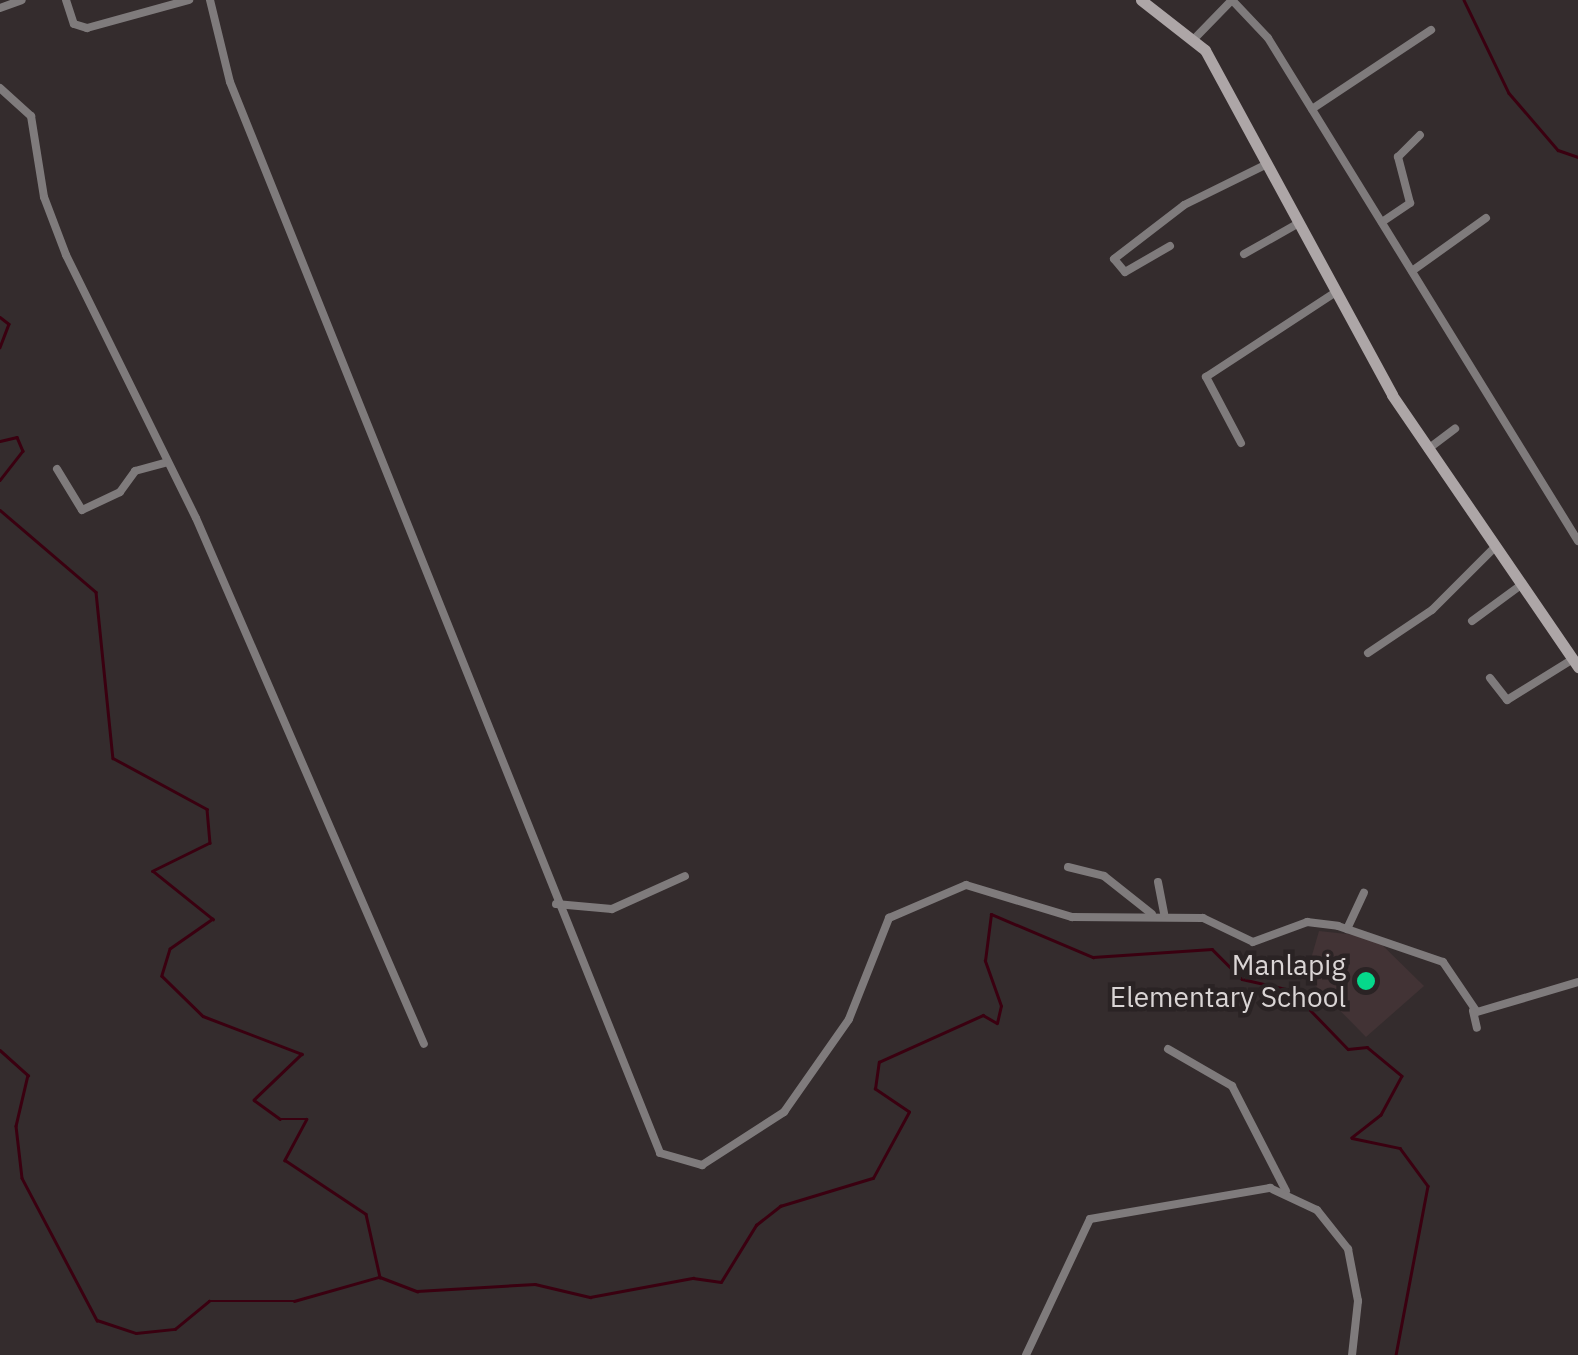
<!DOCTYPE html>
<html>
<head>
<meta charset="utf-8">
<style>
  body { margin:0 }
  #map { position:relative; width:1578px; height:1355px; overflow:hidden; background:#342c2d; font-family:"IBM Plex Sans",sans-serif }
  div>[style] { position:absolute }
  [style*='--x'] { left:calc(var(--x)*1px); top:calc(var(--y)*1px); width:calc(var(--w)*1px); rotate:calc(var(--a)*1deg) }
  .built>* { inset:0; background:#423335 }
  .stream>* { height:2.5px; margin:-1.25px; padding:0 1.25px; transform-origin:1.25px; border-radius:1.25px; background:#3a0010 }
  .street>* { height:8px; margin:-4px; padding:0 4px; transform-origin:4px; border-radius:4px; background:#7f7b7c }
  .secondary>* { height:11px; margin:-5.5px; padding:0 5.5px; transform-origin:5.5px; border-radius:5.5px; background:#ada6a7 }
  .dots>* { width:28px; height:28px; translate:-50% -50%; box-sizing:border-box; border:5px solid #2a2324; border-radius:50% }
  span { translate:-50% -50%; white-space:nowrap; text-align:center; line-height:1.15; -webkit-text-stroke:9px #2a2324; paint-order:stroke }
  .poi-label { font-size:28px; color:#dad5d5 }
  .right { translate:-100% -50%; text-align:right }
</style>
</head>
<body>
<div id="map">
  <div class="built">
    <div style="clip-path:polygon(1319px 931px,1374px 937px,1424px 986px,1366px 1037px,1306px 976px)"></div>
  </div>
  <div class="stream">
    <div style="--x:1464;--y:0;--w:103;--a:64.2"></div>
    <div style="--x:1509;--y:93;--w:75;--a:49.3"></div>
    <div style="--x:1558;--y:150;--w:21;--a:19"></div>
    <div style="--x:0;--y:317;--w:11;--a:38"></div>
    <div style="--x:9;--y:324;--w:25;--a:111"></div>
    <div style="--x:0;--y:441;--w:17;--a:-13"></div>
    <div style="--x:17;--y:437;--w:15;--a:67"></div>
    <div style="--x:23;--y:451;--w:37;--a:128"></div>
    <div style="--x:0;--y:510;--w:126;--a:40.5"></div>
    <div style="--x:96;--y:592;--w:167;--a:84.2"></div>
    <div style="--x:113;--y:758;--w:107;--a:28.5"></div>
    <div style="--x:207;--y:809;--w:34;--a:85"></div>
    <div style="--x:210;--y:843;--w:64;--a:153.8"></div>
    <div style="--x:153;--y:871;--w:77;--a:38.7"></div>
    <div style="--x:213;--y:919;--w:52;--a:145.1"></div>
    <div style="--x:170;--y:949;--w:28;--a:107"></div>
    <div style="--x:162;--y:976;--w:57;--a:44.3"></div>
    <div style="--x:203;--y:1016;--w:106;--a:21"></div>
    <div style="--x:302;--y:1054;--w:66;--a:136.2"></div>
    <div style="--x:254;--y:1100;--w:32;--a:36"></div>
    <div style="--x:280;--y:1119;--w:27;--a:0"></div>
    <div style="--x:307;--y:1119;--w:47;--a:118.2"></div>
    <div style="--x:285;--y:1160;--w:97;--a:33.7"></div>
    <div style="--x:366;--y:1214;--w:65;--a:77.5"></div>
    <div style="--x:380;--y:1277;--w:40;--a:21"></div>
    <div style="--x:417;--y:1291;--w:118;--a:-3.4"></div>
    <div style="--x:535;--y:1284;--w:57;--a:13.3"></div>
    <div style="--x:590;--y:1297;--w:105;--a:-10.5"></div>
    <div style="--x:693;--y:1278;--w:28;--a:8"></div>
    <div style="--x:721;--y:1282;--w:67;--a:-58.4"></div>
    <div style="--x:756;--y:1225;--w:31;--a:-38"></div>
    <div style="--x:780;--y:1206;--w:97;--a:-16.8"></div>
    <div style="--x:873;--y:1178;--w:75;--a:-61.4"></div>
    <div style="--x:909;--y:1112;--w:41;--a:-145.9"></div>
    <div style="--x:875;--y:1089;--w:27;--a:-82"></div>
    <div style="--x:879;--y:1062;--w:114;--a:-24.3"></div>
    <div style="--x:983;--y:1015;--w:16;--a:30"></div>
    <div style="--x:997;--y:1023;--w:17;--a:-77"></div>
    <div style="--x:1001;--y:1006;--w:48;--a:-109.6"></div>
    <div style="--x:985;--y:961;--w:47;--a:-82.7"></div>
    <div style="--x:991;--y:914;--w:111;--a:22.9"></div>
    <div style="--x:1093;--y:957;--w:119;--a:-3.8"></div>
    <div style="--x:1212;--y:949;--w:42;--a:45"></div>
    <div style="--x:1242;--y:979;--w:50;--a:12.7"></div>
    <div style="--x:1291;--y:990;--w:82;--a:46"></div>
    <div style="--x:1348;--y:1049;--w:19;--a:-6"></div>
    <div style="--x:1367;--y:1047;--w:45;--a:39.6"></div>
    <div style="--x:1402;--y:1076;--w:44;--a:118.3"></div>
    <div style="--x:1381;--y:1115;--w:37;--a:142"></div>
    <div style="--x:1352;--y:1138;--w:49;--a:11.8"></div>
    <div style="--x:1400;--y:1148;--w:47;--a:53.6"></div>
    <div style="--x:1428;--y:1186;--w:172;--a:100.7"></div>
    <div style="--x:0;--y:1050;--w:38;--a:42"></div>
    <div style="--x:28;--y:1075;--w:52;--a:103.2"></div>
    <div style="--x:16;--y:1126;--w:52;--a:83.4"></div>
    <div style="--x:22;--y:1178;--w:161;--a:62.2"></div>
    <div style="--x:97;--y:1320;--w:41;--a:18.4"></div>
    <div style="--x:136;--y:1333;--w:39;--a:-6"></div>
    <div style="--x:175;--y:1329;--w:44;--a:-39.5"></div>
    <div style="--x:209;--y:1301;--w:85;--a:0"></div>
    <div style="--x:294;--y:1301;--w:88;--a:-15.8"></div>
  </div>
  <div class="street">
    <div style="--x:66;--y:0;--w:25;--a:72"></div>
    <div style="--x:74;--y:24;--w:14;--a:17"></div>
    <div style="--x:87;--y:28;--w:106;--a:-15.4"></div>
    <div style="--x:210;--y:0;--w:84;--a:76.3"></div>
    <div style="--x:230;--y:82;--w:1154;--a:68.12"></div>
    <div style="--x:660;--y:1153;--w:44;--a:15.9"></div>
    <div style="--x:702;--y:1165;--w:98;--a:-32.9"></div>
    <div style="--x:784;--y:1112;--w:113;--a:-55"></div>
    <div style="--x:849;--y:1019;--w:109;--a:-68.4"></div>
    <div style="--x:889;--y:918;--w:84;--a:-23.2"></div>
    <div style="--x:966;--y:885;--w:111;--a:16.8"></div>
    <div style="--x:1072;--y:917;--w:131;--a:0.4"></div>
    <div style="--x:1203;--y:918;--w:55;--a:25.6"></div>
    <div style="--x:1253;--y:942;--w:58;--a:-20.3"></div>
    <div style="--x:1307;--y:922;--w:31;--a:7"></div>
    <div style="--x:1338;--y:926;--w:111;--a:18.9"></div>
    <div style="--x:1443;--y:962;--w:60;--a:55.8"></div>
    <div style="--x:1477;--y:1012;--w:105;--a:-16.5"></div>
    <div style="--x:0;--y:8;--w:23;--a:-20"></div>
    <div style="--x:1196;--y:37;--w:52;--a:-45.8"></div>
    <div style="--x:1232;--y:0;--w:52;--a:46.5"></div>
    <div style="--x:1268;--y:38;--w:591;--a:58.35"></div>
    <div style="--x:0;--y:88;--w:42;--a:42.1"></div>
    <div style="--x:31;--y:116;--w:82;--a:80.9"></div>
    <div style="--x:44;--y:197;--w:62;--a:69.2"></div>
    <div style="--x:66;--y:255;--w:293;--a:63.7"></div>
    <div style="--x:196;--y:518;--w:573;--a:66.57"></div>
    <div style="--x:1312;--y:109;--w:143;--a:-33.6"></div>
    <div style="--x:1382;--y:222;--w:34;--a:-34"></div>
    <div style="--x:1410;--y:203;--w:48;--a:-104.6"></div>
    <div style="--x:1398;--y:157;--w:31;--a:-45"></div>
    <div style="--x:1170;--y:246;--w:52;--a:150"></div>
    <div style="--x:1125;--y:272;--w:17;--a:-130"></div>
    <div style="--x:1114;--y:259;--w:88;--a:-37.6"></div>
    <div style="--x:1184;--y:205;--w:93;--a:-26.3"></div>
    <div style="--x:1244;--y:254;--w:63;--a:-29.4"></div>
    <div style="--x:1412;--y:271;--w:91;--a:-35.6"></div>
    <div style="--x:1241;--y:443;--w:75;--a:-117.9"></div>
    <div style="--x:1206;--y:377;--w:155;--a:-33.2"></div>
    <div style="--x:1428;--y:449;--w:34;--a:-37"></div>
    <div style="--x:57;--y:469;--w:48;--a:58.6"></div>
    <div style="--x:82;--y:510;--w:42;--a:-25.3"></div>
    <div style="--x:120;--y:492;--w:26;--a:-54"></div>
    <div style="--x:135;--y:471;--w:30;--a:-15"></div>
    <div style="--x:1472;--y:621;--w:61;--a:-36.3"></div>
    <div style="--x:1368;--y:653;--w:77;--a:-33.9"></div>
    <div style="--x:1432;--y:610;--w:89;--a:-45"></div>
    <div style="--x:1490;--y:678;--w:28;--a:52"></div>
    <div style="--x:1507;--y:700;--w:78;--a:-31.8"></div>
    <div style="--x:1068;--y:867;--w:37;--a:14"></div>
    <div style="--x:1104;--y:876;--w:61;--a:38.4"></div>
    <div style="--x:1158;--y:882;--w:32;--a:79"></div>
    <div style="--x:556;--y:904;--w:56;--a:5.1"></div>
    <div style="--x:612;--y:909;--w:80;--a:-24.3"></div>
    <div style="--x:1347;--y:929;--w:40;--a:-65"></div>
    <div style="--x:1473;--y:1011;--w:17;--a:77"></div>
    <div style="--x:1168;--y:1049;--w:74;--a:30"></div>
    <div style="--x:1232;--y:1086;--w:118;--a:62.8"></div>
    <div style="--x:1026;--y:1355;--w:150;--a:-64.8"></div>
    <div style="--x:1090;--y:1219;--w:183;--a:-9.8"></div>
    <div style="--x:1270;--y:1188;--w:52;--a:25.1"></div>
    <div style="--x:1317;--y:1210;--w:50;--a:51.5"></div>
    <div style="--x:1348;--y:1249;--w:53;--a:79.1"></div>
    <div style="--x:1358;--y:1301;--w:54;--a:96.3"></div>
  </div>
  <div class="secondary">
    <div style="--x:1141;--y:0;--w:81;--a:38"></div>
    <div style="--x:1205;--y:50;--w:392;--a:61.5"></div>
    <div style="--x:1392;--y:395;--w:330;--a:55.6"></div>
  </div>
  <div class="dots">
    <div style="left:1366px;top:981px;background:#05d98b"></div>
  </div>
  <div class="poi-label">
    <span class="right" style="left:1346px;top:981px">Manlapig<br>Elementary School</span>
  </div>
</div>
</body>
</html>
